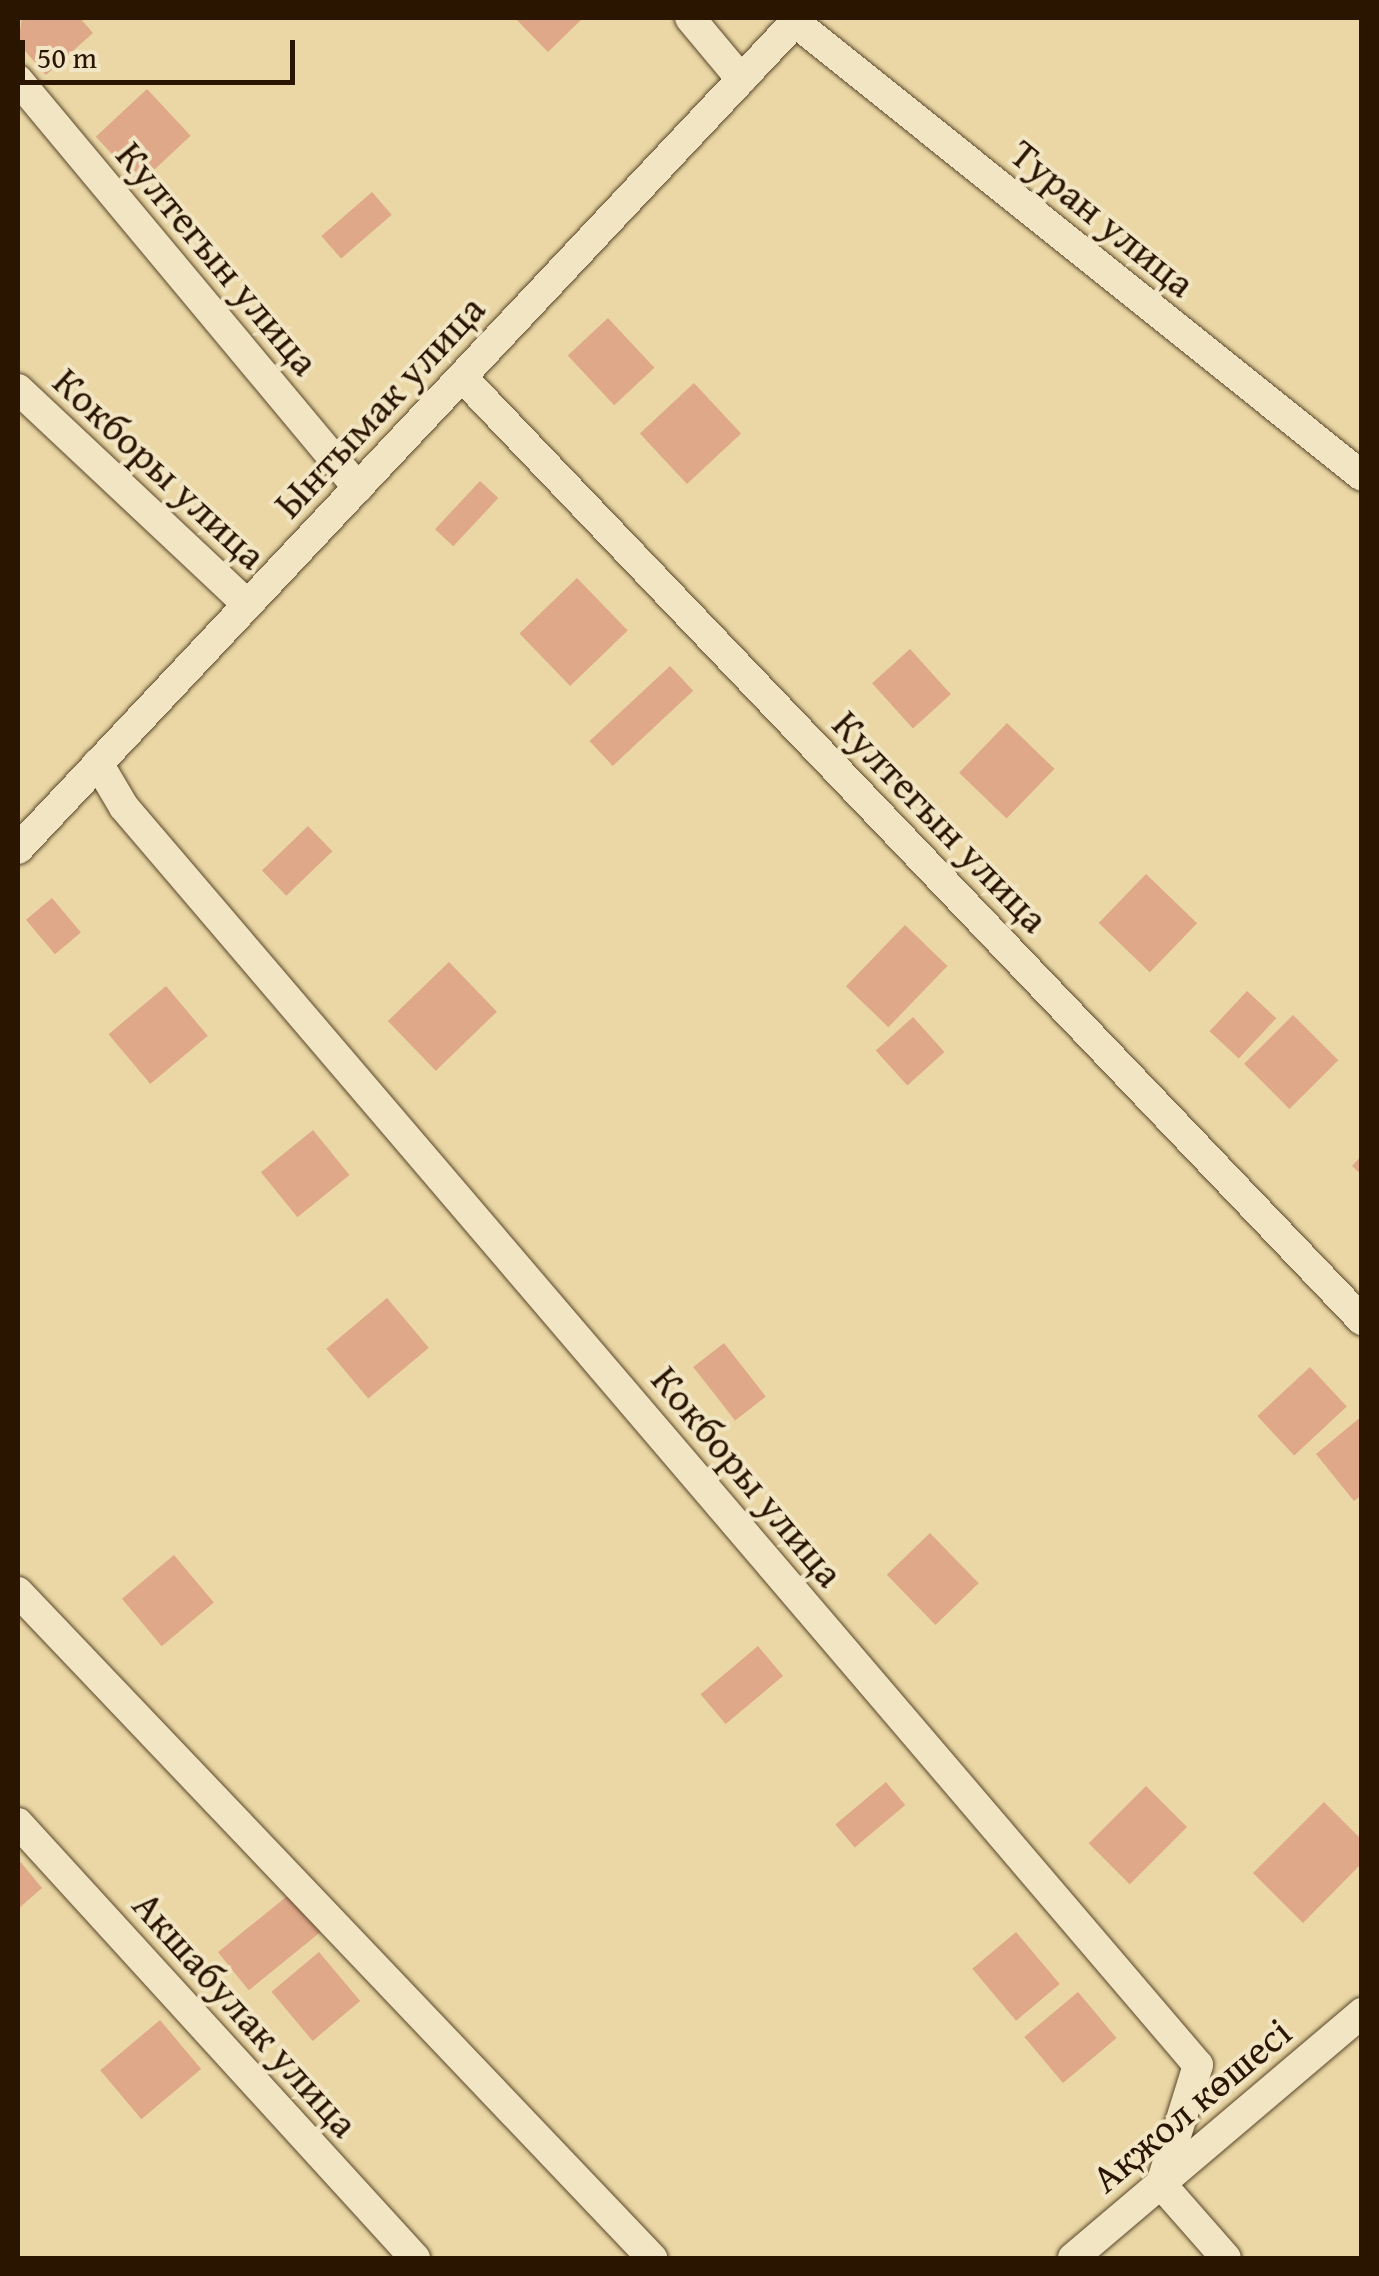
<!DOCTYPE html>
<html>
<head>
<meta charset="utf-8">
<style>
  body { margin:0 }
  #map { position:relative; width:1379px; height:2276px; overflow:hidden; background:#ead7a5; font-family:"Gentium Book Plus",serif }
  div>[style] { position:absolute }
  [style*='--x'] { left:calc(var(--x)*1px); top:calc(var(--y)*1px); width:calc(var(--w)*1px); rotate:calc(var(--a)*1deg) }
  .building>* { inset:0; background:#dfa888; transform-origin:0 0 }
  .roads { filter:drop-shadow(0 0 2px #5a4629) drop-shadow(0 0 2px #5a4629) }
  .minor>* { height:30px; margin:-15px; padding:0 15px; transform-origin:15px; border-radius:15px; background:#f1e5c4 }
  span { translate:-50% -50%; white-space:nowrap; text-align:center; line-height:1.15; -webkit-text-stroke:8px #f1e5c4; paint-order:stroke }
  .street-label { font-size:40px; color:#2a1500 }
  .frame { position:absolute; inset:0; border:20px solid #2a1500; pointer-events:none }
  .scale { position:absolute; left:20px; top:40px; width:275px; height:45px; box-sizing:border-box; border:5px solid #2a1500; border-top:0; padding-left:12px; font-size:30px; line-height:35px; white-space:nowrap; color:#2a1500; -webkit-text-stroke:8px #f1e5c4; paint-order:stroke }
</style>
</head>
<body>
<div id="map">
  <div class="building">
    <div style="clip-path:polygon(22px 18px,80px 18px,93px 33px,46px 75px,18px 43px)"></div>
    <div style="clip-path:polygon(515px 18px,583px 18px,548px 52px)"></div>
    <div style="left:147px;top:89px;width:64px;height:70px;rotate:47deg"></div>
    <div style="left:372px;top:192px;width:30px;height:67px;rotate:49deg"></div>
    <div style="left:608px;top:318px;width:68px;height:55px;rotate:47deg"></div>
    <div style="left:694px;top:383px;width:69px;height:74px;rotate:47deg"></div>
    <div style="left:480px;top:481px;width:25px;height:66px;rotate:43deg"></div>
    <div style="left:577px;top:578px;width:73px;height:80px;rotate:46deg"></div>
    <div style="left:910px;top:649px;width:61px;height:51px;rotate:48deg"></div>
    <div style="left:670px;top:666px;width:34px;height:110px;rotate:47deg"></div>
    <div style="left:1007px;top:723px;width:66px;height:69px;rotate:44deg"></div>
    <div style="left:308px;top:826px;width:35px;height:64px;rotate:46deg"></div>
    <div style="left:1146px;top:874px;width:71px;height:68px;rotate:44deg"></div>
    <div style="left:52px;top:898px;width:45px;height:34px;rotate:50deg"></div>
    <div style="left:905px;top:925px;width:59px;height:85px;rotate:44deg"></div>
    <div style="left:449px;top:962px;width:69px;height:85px;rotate:46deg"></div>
    <div style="left:166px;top:986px;width:65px;height:75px;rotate:50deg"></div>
    <div style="left:1247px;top:991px;width:40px;height:55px;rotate:43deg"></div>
    <div style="left:1293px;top:1015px;width:64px;height:69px;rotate:45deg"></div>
    <div style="left:913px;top:1017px;width:47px;height:50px;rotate:48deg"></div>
    <div style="left:313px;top:1130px;width:58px;height:67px;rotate:51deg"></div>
    <div style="clip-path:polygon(1362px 1155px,1362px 1175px,1352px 1166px)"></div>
    <div style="left:387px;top:1298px;width:65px;height:79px;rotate:50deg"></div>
    <div style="left:724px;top:1343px;width:68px;height:39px;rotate:52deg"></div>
    <div style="left:1310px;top:1367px;width:54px;height:72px;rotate:47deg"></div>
    <div style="clip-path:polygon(1362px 1416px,1362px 1495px,1354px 1501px,1316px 1454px)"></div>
    <div style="left:930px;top:1533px;width:70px;height:60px;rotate:46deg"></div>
    <div style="left:174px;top:1555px;width:62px;height:68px;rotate:50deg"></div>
    <div style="left:758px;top:1646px;width:39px;height:75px;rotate:50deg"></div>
    <div style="left:886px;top:1782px;width:30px;height:66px;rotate:50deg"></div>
    <div style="left:1146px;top:1786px;width:58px;height:81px;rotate:45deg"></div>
    <div style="clip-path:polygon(1324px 1802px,1362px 1840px,1362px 1863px,1303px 1923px,1253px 1873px)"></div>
    <div style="clip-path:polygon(18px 1859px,42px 1888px,18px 1909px)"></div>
    <div style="left:291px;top:1893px;width:49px;height:94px;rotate:51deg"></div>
    <div style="left:1016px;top:1932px;width:68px;height:57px;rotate:50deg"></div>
    <div style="left:319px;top:1952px;width:64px;height:62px;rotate:50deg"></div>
    <div style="left:1078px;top:1992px;width:60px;height:70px;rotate:50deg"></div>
    <div style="left:160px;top:2020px;width:64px;height:78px;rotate:50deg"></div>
  </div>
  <div class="roads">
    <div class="minor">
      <div style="--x:690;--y:18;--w:80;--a:50.1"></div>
      <div style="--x:795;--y:22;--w:726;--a:38.68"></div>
      <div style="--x:18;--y:80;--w:531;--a:50.19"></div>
      <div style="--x:462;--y:377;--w:1304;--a:46.34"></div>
      <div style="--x:18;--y:389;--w:314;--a:43.2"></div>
      <div style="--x:98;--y:763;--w:51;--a:59.4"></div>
      <div style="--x:124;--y:807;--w:1654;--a:49.51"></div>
      <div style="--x:1198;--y:2065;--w:125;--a:107.3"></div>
      <div style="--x:1161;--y:2184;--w:98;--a:48.7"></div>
      <div style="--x:18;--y:849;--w:1140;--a:-46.78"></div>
      <div style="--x:18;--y:1592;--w:920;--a:46.41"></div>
      <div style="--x:18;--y:1823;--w:589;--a:47.62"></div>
      <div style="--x:1073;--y:2258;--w:379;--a:-40.3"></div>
    </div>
  </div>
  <div class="street-label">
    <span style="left:1103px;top:218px;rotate:39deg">Туран улица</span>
    <span style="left:218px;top:258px;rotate:50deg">Култегын улица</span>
    <span style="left:379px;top:406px;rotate:-47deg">Ынтымак улица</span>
    <span style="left:160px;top:468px;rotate:43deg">Кокборы улица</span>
    <span style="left:941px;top:821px;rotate:46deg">Култегын улица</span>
    <span style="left:748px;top:1476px;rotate:50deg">Кокборы улица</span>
    <span style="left:246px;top:2014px;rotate:48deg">Акшабулак улица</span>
    <span style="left:1191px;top:2105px;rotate:-40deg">Ақжол көшесі</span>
  </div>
  <div class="frame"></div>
  <div class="scale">50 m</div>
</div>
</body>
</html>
